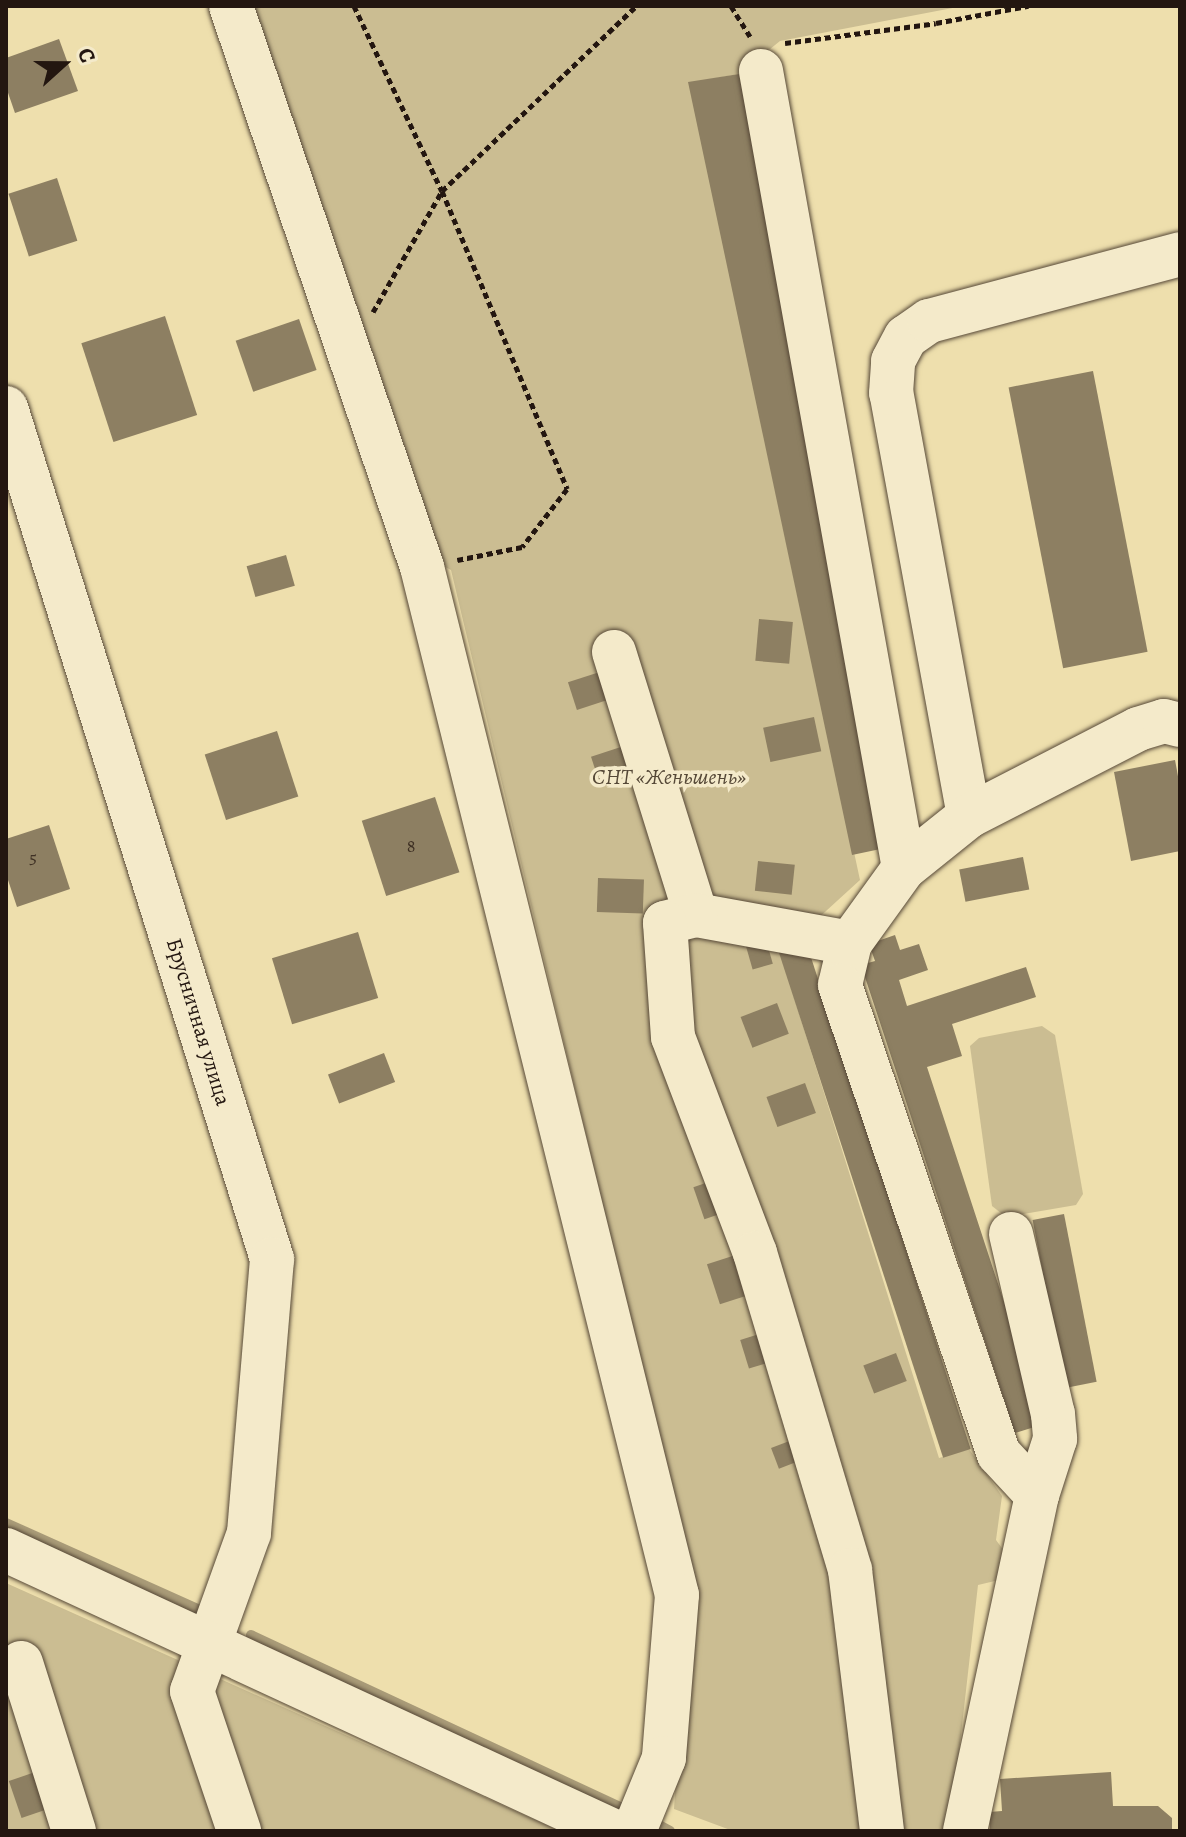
<!DOCTYPE html>
<html>
<head>
<meta charset="utf-8">
<style>
  body { margin:0 }
  #map { position:relative; width:1186px; height:1837px; overflow:hidden; background:#eedfad; font-family:Alegreya,serif }
  div>[style] { position:absolute }
  [style*='--x'] { left:calc(var(--x)*1px); top:calc(var(--y)*1px); width:calc(var(--w)*1px); rotate:calc(var(--a)*1deg) }
  .green>* { inset:0; background:#cbbd92 }
  .stream>* { height:10px; margin:-5px; padding:0 5px; transform-origin:5px; border-radius:5px; background:#a99b78 }
  .building>* { inset:0; background:#8d7f62; transform-origin:0 0 }
  .path>* { height:5px; margin-top:-2.5px; transform-origin:0; background:repeating-linear-gradient(90deg,#231610 0 6px,transparent 0 10px) }
  .roads { filter:drop-shadow(0 0 2px #564837) drop-shadow(0 0 2px #564837) }
  .minor>* { height:44px; margin:-22px; padding:0 22px; transform-origin:22px; border-radius:22px; background:#f4eaca }
  span { translate:-50% -50%; white-space:nowrap; text-align:center; line-height:1.15; -webkit-text-stroke:7px #f4eaca; paint-order:stroke }
  .number-label { font-size:18px; color:#3e3024 }
  .number-label span { -webkit-text-stroke-width:0 }
  .park-label { font-size:22px; color:#554837; font-style:italic }
  .street-label { font-size:22px; color:#231610 }
  .frame { position:absolute; inset:0; border:8px solid #231610; pointer-events:none }
  .north { position:absolute; left:24px; top:24px; width:80px; height:80px; -webkit-text-stroke:6px #f4eaca; paint-order:stroke; rotate:69deg; font-size:22px; font-weight:700; line-height:32px; text-align:center; color:#231610 }
  .north::after { content:''; display:block; margin:auto; width:28px; height:36px; background:#231610; clip-path:polygon(50% 0,100% 100%,50% 72%,0 100%) }
</style>
</head>
<body>
<div id="map">
  <div class="green">
    <div style="clip-path:polygon(241px 6px,963px 6px,780px 41px,739px 74px,689px 83px,860px 880px,780px 953px,939px 1458px,969px 1449px,1002px 1496px,996px 1540px,1007px 1555px,999px 1580px,978px 1585px,950px 1831px,733px 1831px,674px 1809px,690px 1570px,451px 570px,432px 560px)"></div>
    <div style="clip-path:polygon(1042px 1026px,1055px 1035px,1083px 1194px,1076px 1205px,1006px 1217px,992px 1206px,970px 1046px,979px 1038px)"></div>
    <div style="clip-path:polygon(6px 1583px,560px 1831px,6px 1831px)"></div>
  </div>
  <div class="stream">
    <div style="--x:6;--y:1523;--w:209;--a:24.2"></div>
    <div style="--x:251;--y:1635;--w:412;--a:25"></div>
    <div style="--x:655;--y:1823;--w:17;--a:28"></div>
  </div>
  <div class="building">
    <div style="clip-path:polygon(59px 39px,78px 91px,15px 113px,6px 87px,6px 58px)"></div>
    <div style="clip-path:polygon(739px 74px,890px 847px,852px 855px,688px 82px)"></div>
    <div style="left:57px;top:178px;width:66px;height:51px;rotate:72deg"></div>
    <div style="left:165px;top:316px;width:104px;height:88px;rotate:72deg"></div>
    <div style="left:299px;top:319px;width:54px;height:67px;rotate:71deg"></div>
    <div style="left:1093px;top:371px;width:286px;height:86px;rotate:79deg"></div>
    <div style="left:286px;top:555px;width:32px;height:41px;rotate:74deg"></div>
    <div style="left:759px;top:619px;width:34px;height:42px;rotate:5deg"></div>
    <div style="left:606px;top:670px;width:29px;height:40px;rotate:72deg"></div>
    <div style="left:814px;top:717px;width:35px;height:52px;rotate:78deg"></div>
    <div style="left:277px;top:731px;width:69px;height:76px;rotate:72deg"></div>
    <div style="left:630px;top:744px;width:32px;height:41px;rotate:72deg"></div>
    <div style="clip-path:polygon(1175px 760px,1180px 787px,1180px 851px,1131px 861px,1114px 772px)"></div>
    <div style="left:435px;top:797px;width:79px;height:77px;rotate:72deg"></div>
    <div style="clip-path:polygon(49px 825px,70px 889px,17px 907px,6px 874px,6px 839px)"></div>
    <div style="left:1023px;top:857px;width:33px;height:65px;rotate:79deg"></div>
    <div style="left:758px;top:861px;width:37px;height:30px;rotate:6deg"></div>
    <div style="left:598px;top:878px;width:46px;height:34px;rotate:2deg"></div>
    <div style="left:358px;top:932px;width:69px;height:90px;rotate:73deg"></div>
    <div style="left:764px;top:933px;width:32px;height:21px;rotate:74deg"></div>
    <div style="clip-path:polygon(895px 935px,900px 950px,919px 944px,928px 970px,899px 980px,907px 1006px,1026px 967px,1036px 997px,952px 1024px,962px 1056px,927px 1067px,1044px 1424px,1015px 1433px,861px 965px,875px 961px,869px 944px)"></div>
    <div style="left:806px;top:942px;width:533px;height:29px;rotate:72deg"></div>
    <div style="left:777px;top:1003px;width:33px;height:39px;rotate:69deg"></div>
    <div style="left:384px;top:1053px;width:31px;height:60px;rotate:69deg"></div>
    <div style="left:805px;top:1083px;width:32px;height:41px;rotate:70deg"></div>
    <div style="left:717px;top:1179px;width:34px;height:25px;rotate:71deg"></div>
    <div style="left:1064px;top:1214px;width:171px;height:32px;rotate:79deg"></div>
    <div style="left:745px;top:1252px;width:42px;height:40px;rotate:72deg"></div>
    <div style="left:766px;top:1332px;width:30px;height:27px;rotate:73deg"></div>
    <div style="left:896px;top:1353px;width:30px;height:35px;rotate:69deg"></div>
    <div style="left:800px;top:1437px;width:22px;height:31px;rotate:69deg"></div>
    <div style="left:41px;top:1770px;width:39px;height:34px;rotate:71deg"></div>
    <div style="clip-path:polygon(1111px 1772px,1113px 1806px,1158px 1806px,1172px 1818px,1172px 1831px,990px 1831px,989px 1812px,1002px 1811px,1000px 1779px)"></div>
  </div>
  <div class="path">
    <div style="--x:354;--y:6;--w:205;--a:64.6"></div>
    <div style="--x:442;--y:191;--w:323;--a:67.2"></div>
    <div style="--x:567;--y:489;--w:73;--a:127.8"></div>
    <div style="--x:522;--y:547;--w:66;--a:168.7"></div>
    <div style="--x:731;--y:6;--w:36;--a:58"></div>
    <div style="--x:785;--y:43;--w:152;--a:-7.5"></div>
    <div style="--x:936;--y:23;--w:94;--a:-10.5"></div>
    <div style="--x:373;--y:312;--w:139;--a:-60.3"></div>
    <div style="--x:442;--y:191;--w:268;--a:-43.6"></div>
  </div>
  <div class="roads">
    <div class="minor">
      <div style="--x:231;--y:6;--w:593;--a:71.2"></div>
      <div style="--x:422;--y:567;--w:1059;--a:76.07"></div>
      <div style="--x:677;--y:1595;--w:164;--a:94.6"></div>
      <div style="--x:664;--y:1758;--w:79;--a:112.3"></div>
      <div style="--x:761;--y:71;--w:810;--a:79.83"></div>
      <div style="--x:904;--y:868;--w:92;--a:125.8"></div>
      <div style="--x:850;--y:943;--w:43;--a:103.4"></div>
      <div style="--x:840;--y:985;--w:495;--a:71.3"></div>
      <div style="--x:999;--y:1454;--w:56;--a:47.2"></div>
      <div style="--x:1037;--y:1495;--w:344;--a:102.1"></div>
      <div style="--x:6;--y:408;--w:892;--a:72.64"></div>
      <div style="--x:272;--y:1259;--w:275;--a:94.8"></div>
      <div style="--x:249;--y:1533;--w:168;--a:109.8"></div>
      <div style="--x:192;--y:1691;--w:148;--a:71.4"></div>
      <div style="--x:614;--y:652;--w:275;--a:72.7"></div>
      <div style="--x:969;--y:816;--w:430;--a:-100.4"></div>
      <div style="--x:891;--y:393;--w:32;--a:-86"></div>
      <div style="--x:893;--y:361;--w:27;--a:-62"></div>
      <div style="--x:906;--y:337;--w:28;--a:-35"></div>
      <div style="--x:929;--y:321;--w:260;--a:-14.9"></div>
      <div style="--x:904;--y:868;--w:83;--a:-38.7"></div>
      <div style="--x:969;--y:816;--w:190;--a:-27.2"></div>
      <div style="--x:1138;--y:729;--w:27;--a:-17"></div>
      <div style="--x:1164;--y:721;--w:16;--a:14"></div>
      <div style="--x:850;--y:943;--w:157;--a:-169.7"></div>
      <div style="--x:696;--y:915;--w:32;--a:166"></div>
      <div style="--x:665;--y:923;--w:114;--a:86"></div>
      <div style="--x:673;--y:1037;--w:231;--a:69.2"></div>
      <div style="--x:755;--y:1253;--w:331;--a:73.3"></div>
      <div style="--x:850;--y:1570;--w:263;--a:83"></div>
      <div style="--x:1011;--y:1234;--w:185;--a:76.9"></div>
      <div style="--x:1053;--y:1414;--w:25;--a:85"></div>
      <div style="--x:1055;--y:1439;--w:59;--a:107.8"></div>
      <div style="--x:6;--y:1550;--w:669;--a:24.84"></div>
      <div style="--x:21;--y:1663;--w:176;--a:72.5"></div>
    </div>
  </div>
  <div class="number-label">
    <span style="left:411px;top:846px">8</span>
    <span style="left:33px;top:857px">5</span>
  </div>
  <div class="park-label">
    <span style="left:669px;top:778px">СНТ «Женьшень»</span>
  </div>
  <div class="street-label">
    <span style="left:198px;top:1022px;rotate:73deg">Брусничная улица</span>
  </div>
  <div class="frame"></div>
  <div class="north">С</div>
</div>
</body>
</html>
